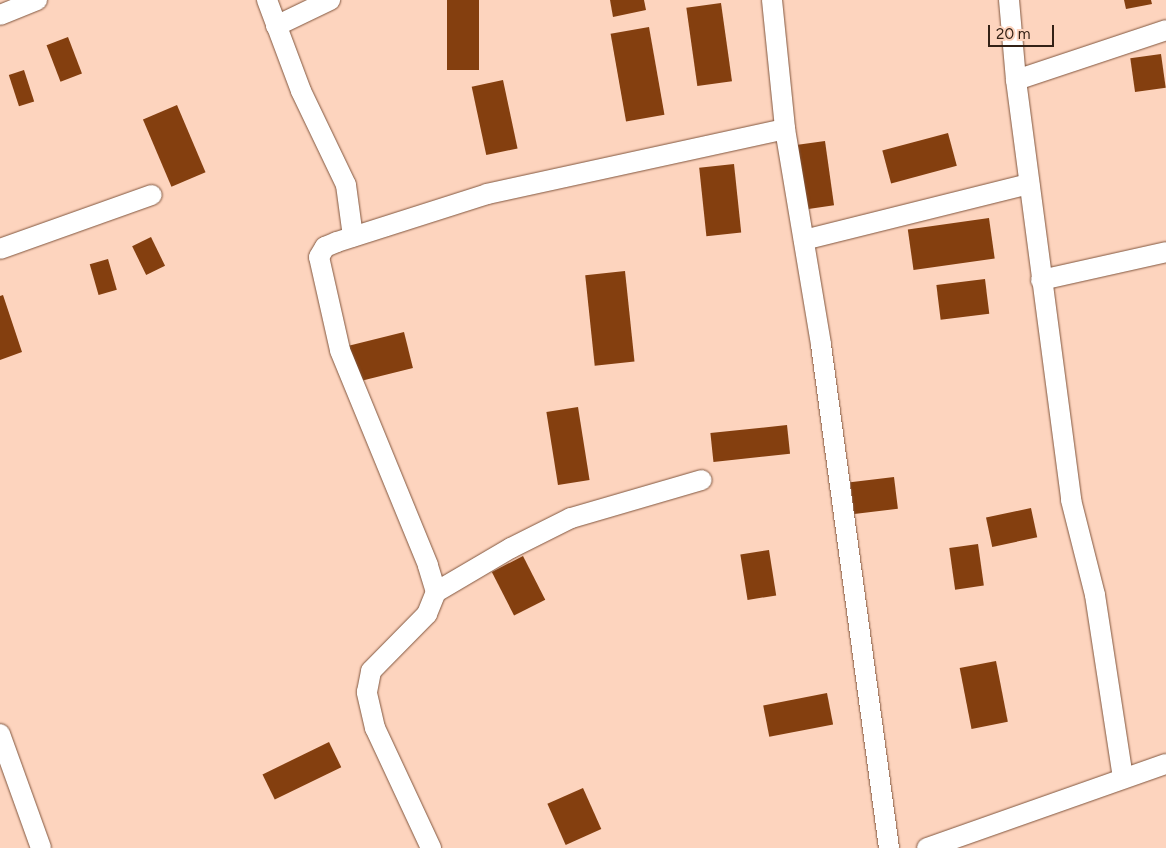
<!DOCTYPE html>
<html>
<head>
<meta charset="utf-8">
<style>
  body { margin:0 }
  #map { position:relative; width:1166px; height:848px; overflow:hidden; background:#fdd4be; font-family:Figtree,sans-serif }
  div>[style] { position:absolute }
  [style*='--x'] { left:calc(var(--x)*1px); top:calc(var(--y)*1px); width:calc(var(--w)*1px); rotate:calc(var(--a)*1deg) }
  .building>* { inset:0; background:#843f0f; transform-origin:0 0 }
  .roads { filter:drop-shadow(0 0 1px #81563e) drop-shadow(0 0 1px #81563e) }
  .minor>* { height:20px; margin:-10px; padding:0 10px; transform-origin:10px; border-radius:10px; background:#fff }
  span { translate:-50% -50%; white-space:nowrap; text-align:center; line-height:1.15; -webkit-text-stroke:5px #fdd4be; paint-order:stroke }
  .scale { position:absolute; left:988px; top:25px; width:66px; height:22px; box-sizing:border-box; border:2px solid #332116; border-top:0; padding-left:6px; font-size:15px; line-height:18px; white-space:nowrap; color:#332116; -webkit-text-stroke:4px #fdd4be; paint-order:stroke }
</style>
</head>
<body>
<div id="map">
  <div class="building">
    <div style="left:447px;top:0;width:32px;height:70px"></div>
    <div style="clip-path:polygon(610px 0,644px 0,646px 10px,613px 17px)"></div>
    <div style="clip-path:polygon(1124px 0,1151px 0,1152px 4px,1126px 9px)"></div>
    <div style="left:721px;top:3px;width:79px;height:35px;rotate:82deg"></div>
    <div style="left:649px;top:27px;width:89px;height:39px;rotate:80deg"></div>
    <div style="left:68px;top:37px;width:39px;height:23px;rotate:69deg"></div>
    <div style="left:1161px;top:54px;width:34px;height:31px;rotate:82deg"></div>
    <div style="left:24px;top:70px;width:33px;height:16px;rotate:72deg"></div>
    <div style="left:503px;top:80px;width:70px;height:32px;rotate:78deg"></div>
    <div style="left:177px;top:105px;width:73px;height:37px;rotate:67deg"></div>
    <div style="left:948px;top:133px;width:34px;height:68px;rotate:75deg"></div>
    <div style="left:825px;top:141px;width:65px;height:31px;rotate:82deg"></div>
    <div style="left:734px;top:164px;width:69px;height:35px;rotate:84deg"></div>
    <div style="left:989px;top:218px;width:41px;height:82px;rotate:82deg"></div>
    <div style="left:151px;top:237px;width:32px;height:21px;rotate:64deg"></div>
    <div style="left:108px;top:259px;width:32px;height:19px;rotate:74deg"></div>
    <div style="left:625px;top:271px;width:91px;height:40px;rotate:84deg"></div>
    <div style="left:985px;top:279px;width:35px;height:49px;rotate:83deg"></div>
    <div style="clip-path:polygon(3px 295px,22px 352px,0 360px,0 296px)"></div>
    <div style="left:404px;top:332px;width:37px;height:57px;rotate:76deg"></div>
    <div style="left:578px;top:407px;width:74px;height:32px;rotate:81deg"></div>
    <div style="left:787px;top:425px;width:29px;height:77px;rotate:84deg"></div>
    <div style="left:894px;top:477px;width:32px;height:44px;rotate:83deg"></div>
    <div style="left:1031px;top:508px;width:30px;height:46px;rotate:78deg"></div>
    <div style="left:978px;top:544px;width:42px;height:29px;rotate:82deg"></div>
    <div style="left:769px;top:550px;width:46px;height:29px;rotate:81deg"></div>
    <div style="left:523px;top:556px;width:49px;height:35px;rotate:63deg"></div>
    <div style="left:996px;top:661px;width:62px;height:37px;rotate:79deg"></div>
    <div style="left:827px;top:693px;width:32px;height:65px;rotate:79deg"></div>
    <div style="left:329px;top:742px;width:28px;height:74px;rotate:64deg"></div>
    <div style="left:583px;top:788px;width:45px;height:39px;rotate:66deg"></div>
  </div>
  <div class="roads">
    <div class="minor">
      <div style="--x:267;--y:0;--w:97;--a:69.5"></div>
      <div style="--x:301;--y:91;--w:104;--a:64.4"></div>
      <div style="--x:346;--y:185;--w:52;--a:82.3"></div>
      <div style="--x:772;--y:0;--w:130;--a:84.2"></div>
      <div style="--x:785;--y:129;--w:219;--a:80.5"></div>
      <div style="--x:821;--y:345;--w:508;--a:82.3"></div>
      <div style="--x:1009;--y:0;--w:80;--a:85"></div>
      <div style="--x:1016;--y:80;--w:424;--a:82.5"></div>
      <div style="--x:1071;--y:500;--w:98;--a:75.8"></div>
      <div style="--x:1095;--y:595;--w:185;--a:81.3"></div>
      <div style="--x:0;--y:15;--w:40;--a:-22"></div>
      <div style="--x:276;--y:26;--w:60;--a:-25.7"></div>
      <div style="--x:1016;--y:80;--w:158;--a:-18.4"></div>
      <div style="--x:804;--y:240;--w:232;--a:-14"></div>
      <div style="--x:0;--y:249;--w:161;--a:-19.6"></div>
      <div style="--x:1041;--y:280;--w:128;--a:-12.6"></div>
      <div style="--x:436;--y:592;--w:87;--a:-30.4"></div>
      <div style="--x:511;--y:548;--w:67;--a:-26.6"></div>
      <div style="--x:571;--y:518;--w:136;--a:-16.2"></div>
      <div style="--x:0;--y:734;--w:121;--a:70.2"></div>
      <div style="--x:431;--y:848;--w:132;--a:-115"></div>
      <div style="--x:375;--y:728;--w:37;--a:-103"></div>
      <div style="--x:367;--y:692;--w:21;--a:-79"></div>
      <div style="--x:371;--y:671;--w:80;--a:-45.5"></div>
      <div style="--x:427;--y:614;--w:24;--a:-68"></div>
      <div style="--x:436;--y:592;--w:28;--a:-107"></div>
      <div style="--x:428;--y:565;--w:232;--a:-112.3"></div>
      <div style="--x:340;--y:350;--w:95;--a:-102.7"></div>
      <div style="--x:319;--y:257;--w:12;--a:-59"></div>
      <div style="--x:325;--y:247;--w:13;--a:-23"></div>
      <div style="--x:337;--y:242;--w:157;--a:-17.7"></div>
      <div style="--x:487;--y:194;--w:305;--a:-12.3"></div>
      <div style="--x:927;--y:848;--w:253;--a:-19.4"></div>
    </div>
  </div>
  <div class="scale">20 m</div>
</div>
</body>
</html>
